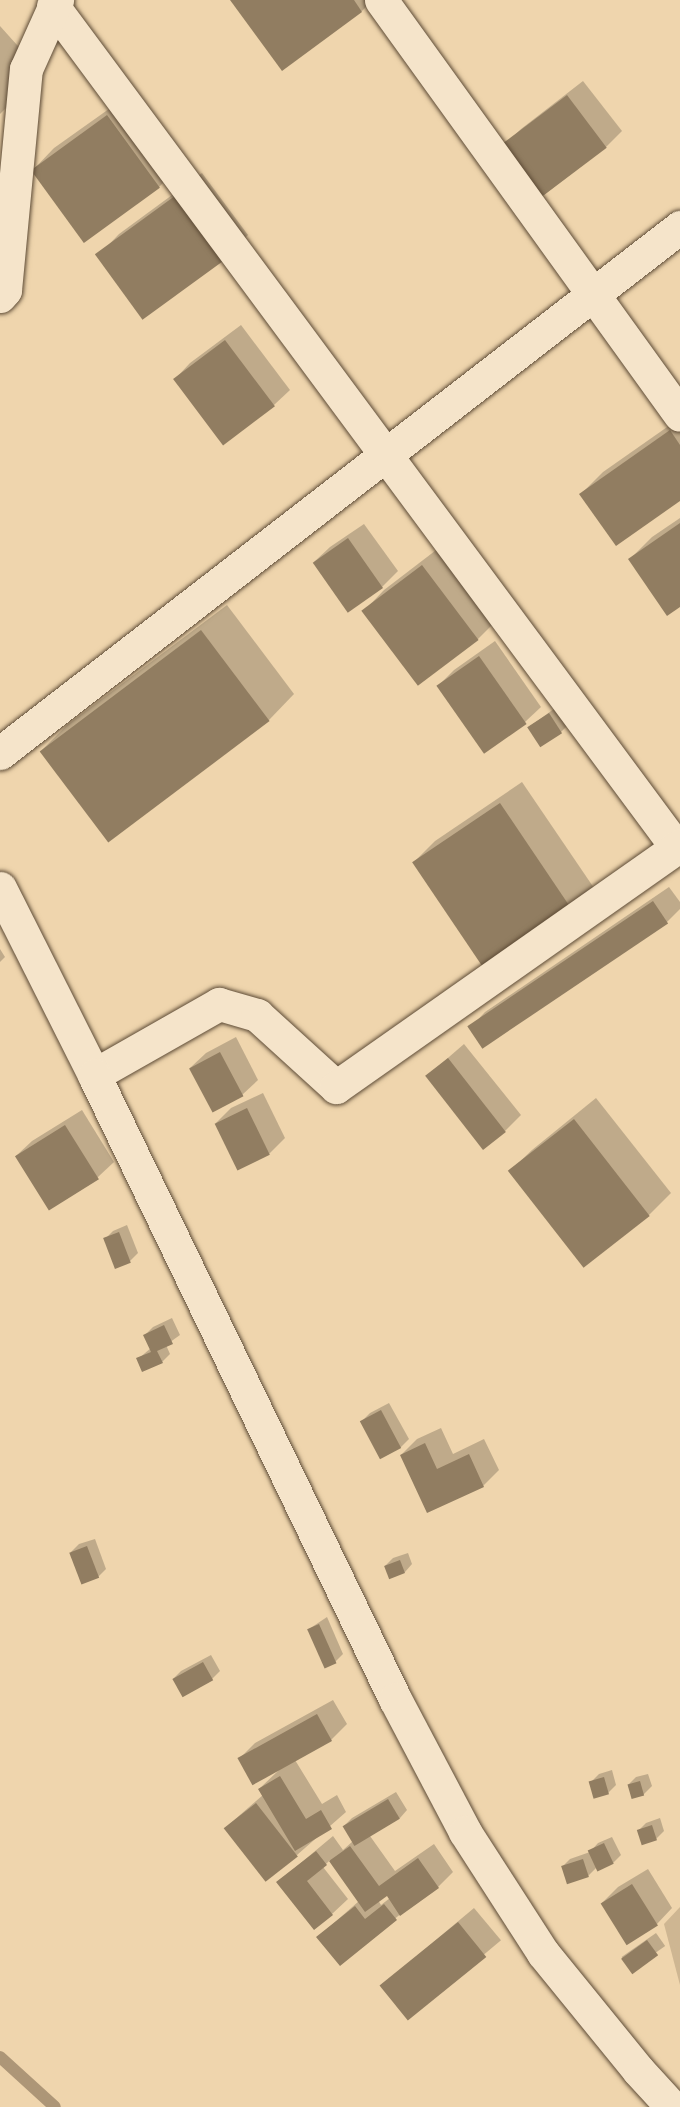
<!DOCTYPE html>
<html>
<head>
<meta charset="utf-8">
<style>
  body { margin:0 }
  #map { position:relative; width:680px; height:2107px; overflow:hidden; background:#efd5ad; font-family:"EB Garamond",serif }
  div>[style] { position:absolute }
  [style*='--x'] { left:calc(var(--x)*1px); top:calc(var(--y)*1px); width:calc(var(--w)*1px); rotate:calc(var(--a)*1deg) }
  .green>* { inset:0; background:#ceb692 }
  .shadow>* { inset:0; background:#0003; transform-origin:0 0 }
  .stream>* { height:12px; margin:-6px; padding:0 6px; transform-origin:6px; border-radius:6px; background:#ad9677 }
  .building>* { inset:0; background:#917d61; transform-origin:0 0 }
  .roads { filter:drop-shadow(0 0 2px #5d4b36) drop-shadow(0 0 2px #5d4b36) }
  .minor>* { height:33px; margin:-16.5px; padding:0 16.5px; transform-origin:16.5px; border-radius:16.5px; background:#f5e4ca }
  .secondary>* { height:33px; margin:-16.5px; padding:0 16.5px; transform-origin:16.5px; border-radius:16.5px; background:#f5e4ca }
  span { translate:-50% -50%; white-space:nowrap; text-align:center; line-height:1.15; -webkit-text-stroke:4.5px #f5e4ca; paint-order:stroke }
</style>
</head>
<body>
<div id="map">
  <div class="green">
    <div style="clip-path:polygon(680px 1907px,680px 1985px,664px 1924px)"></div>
  </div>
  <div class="shadow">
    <div style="clip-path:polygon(232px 0,373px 0,362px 11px,282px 68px)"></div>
    <div style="clip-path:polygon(0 26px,26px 55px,21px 93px,0 114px)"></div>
    <div style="clip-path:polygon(583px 81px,622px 131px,606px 147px,544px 195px,505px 145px,521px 129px)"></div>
    <div style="clip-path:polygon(130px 94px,181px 165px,159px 187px,85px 241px,33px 170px,54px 148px)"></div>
    <div style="clip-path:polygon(202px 173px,248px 235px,226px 257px,98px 256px,119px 234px)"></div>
    <div style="clip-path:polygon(241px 325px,290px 390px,274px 405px,175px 379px,190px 363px)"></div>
    <div style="clip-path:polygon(680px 418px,680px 499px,581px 494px,603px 472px)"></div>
    <div style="clip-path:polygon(680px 518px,680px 605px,630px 559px,652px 537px)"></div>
    <div style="clip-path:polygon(364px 524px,398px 571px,382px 587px,314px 562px,330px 547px)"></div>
    <div style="clip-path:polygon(444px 544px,500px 617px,478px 639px,419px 684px,363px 612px,384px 590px)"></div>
    <div style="clip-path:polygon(227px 605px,294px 694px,269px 720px,41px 751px,67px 725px)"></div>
    <div style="clip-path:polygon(495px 641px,541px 707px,525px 722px,484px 751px,438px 686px,454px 670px)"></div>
    <div style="clip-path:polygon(558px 706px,569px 724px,561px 732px,529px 727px)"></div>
    <div style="clip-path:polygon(522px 782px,594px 888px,572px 910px,414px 862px,435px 841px)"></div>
    <div style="clip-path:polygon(669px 887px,680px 902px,680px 909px,667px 922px,483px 1047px,470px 1028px,485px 1012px)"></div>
    <div style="clip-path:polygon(0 949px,5px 957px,0 962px)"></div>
    <div style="clip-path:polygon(236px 1037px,258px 1080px,242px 1095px,190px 1068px,206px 1053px)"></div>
    <div style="clip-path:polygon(464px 1044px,521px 1115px,505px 1131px,427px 1076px)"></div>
    <div style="clip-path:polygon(263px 1093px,285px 1138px,269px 1154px,216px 1123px,231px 1108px)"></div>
    <div style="clip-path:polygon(596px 1098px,671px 1193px,649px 1215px,510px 1171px,532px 1150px)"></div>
    <div style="clip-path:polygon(82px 1110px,114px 1162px,98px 1177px,49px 1208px,16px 1156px,32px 1141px)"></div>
    <div style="clip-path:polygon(127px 1225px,138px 1253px,130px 1261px,105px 1239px,113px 1231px)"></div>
    <div style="clip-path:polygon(172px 1318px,180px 1335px,166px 1345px,170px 1354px,162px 1362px,138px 1359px,151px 1348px,145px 1335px,153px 1327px)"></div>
    <div style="clip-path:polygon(389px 1403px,409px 1439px,401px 1447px,382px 1457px,362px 1421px,370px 1413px)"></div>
    <div style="clip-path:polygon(441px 1428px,453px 1454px,484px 1439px,499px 1470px,483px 1486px,428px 1511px,401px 1455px,417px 1439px)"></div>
    <div style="clip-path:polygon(95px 1539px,106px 1569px,98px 1577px,71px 1552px,79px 1544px)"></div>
    <div style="clip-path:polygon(408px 1553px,412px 1564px,405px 1572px,385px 1566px,393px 1558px)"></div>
    <div style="clip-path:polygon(327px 1617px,343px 1654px,335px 1662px,309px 1629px)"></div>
    <div style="clip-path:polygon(211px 1655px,220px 1671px,212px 1679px,173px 1679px,181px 1671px)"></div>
    <div style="clip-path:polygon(333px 1700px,347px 1724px,331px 1740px,295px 1760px,322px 1804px,337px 1795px,346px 1812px,297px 1855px,225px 1828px,263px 1795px,259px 1789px,279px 1770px,239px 1759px,255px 1743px)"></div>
    <div style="clip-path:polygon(612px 1770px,616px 1785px,608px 1793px,591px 1782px,599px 1774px)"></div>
    <div style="clip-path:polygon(648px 1774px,652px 1786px,644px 1794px,632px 1797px,628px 1785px,636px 1777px)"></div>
    <div style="clip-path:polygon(evenodd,396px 1792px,407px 1810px,400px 1818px,370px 1836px,395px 1871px,434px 1844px,453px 1872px,438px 1887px,403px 1912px,340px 1964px,318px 1937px,359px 1901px,330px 1860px,323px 1867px,348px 1899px,332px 1914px,278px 1882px,333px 1836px,343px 1850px,353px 1841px,344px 1826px,352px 1818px,396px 1792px,387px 1894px,390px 1898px,381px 1905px,378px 1900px,387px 1894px)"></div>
    <div style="clip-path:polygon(660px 1818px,664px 1831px,656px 1839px,638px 1831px,646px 1823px)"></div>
    <div style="clip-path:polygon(612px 1837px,621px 1855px,613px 1863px,597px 1867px,588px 1876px,562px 1867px,570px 1859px,590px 1852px,598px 1843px)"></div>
    <div style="clip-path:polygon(648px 1869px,672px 1908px,657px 1924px,602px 1903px,618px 1887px)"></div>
    <div style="left:474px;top:1908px;width:42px;height:121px;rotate:50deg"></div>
    <div style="left:656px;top:1933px;width:16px;height:42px;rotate:55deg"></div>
  </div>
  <div class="stream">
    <div style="--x:0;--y:2057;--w:74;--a:42.3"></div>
  </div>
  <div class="building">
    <div style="clip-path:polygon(230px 0,354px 0,362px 12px,282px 71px)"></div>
    <div style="left:567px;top:95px;width:66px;height:81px;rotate:53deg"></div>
    <div style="left:107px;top:115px;width:90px;height:94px;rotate:54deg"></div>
    <div style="left:179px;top:193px;width:81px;height:104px;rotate:54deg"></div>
    <div style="left:225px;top:340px;width:83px;height:65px;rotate:53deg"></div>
    <div style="clip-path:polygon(670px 430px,680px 445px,680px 501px,616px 546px,579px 494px)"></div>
    <div style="clip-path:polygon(680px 523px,680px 607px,667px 616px,628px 559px)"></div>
    <div style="left:348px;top:538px;width:61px;height:43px;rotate:55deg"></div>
    <div style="left:422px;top:565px;width:94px;height:76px;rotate:53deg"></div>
    <div style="left:201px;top:630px;width:114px;height:202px;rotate:53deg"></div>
    <div style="left:479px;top:656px;width:83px;height:52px;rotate:55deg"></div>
    <div style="left:549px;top:713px;width:24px;height:26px;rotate:57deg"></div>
    <div style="left:500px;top:803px;width:130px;height:106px;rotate:56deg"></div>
    <div style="left:653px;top:901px;width:27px;height:224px;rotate:56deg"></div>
    <div style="left:220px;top:1052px;width:50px;height:35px;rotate:62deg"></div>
    <div style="left:448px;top:1058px;width:94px;height:29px;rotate:52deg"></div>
    <div style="left:247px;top:1108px;width:52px;height:36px;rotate:64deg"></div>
    <div style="left:574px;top:1119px;width:123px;height:84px;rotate:52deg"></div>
    <div style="left:65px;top:1125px;width:64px;height:59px;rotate:58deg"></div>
    <div style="left:119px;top:1232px;width:33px;height:17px;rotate:69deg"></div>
    <div style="clip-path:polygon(164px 1325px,173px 1344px,157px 1351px,163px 1363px,142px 1372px,136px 1358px,151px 1352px,143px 1335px)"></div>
    <div style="left:381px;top:1410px;width:43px;height:24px;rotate:62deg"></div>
    <div style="clip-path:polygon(425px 1443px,437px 1469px,469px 1454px,484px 1487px,427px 1513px,400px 1455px)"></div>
    <div style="left:87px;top:1546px;width:34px;height:19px;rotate:69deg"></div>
    <div style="left:400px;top:1560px;width:14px;height:17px;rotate:69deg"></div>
    <div style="left:319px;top:1624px;width:43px;height:13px;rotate:66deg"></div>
    <div style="left:203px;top:1662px;width:21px;height:35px;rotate:61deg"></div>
    <div style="left:317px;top:1714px;width:31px;height:91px;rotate:61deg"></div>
    <div style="clip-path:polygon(280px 1776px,306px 1819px,321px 1810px,332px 1829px,295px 1851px,258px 1789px)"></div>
    <div style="left:604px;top:1777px;width:18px;height:16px;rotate:74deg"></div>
    <div style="left:640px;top:1781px;width:15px;height:13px;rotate:74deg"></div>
    <div style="left:388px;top:1799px;width:23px;height:53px;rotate:59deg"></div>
    <div style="left:256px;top:1803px;width:68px;height:41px;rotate:52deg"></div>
    <div style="left:652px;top:1825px;width:16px;height:16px;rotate:72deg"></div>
    <div style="left:604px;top:1843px;width:23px;height:18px;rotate:65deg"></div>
    <div style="clip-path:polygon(350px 1846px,379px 1886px,418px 1858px,439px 1888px,400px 1916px,387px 1896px,365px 1912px,329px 1861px)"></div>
    <div style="clip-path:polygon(316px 1851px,327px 1865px,307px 1881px,333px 1915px,314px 1930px,276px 1882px)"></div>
    <div style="left:583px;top:1859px;width:19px;height:23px;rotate:72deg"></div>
    <div style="left:632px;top:1884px;width:49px;height:37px;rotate:58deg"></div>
    <div style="clip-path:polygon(384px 1904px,397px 1920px,340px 1966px,316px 1937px,355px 1906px,365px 1919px)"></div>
    <div style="left:458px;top:1922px;width:45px;height:101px;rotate:51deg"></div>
    <div style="left:647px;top:1940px;width:19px;height:32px;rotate:54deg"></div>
  </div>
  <div class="roads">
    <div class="minor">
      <div style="--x:381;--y:0;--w:511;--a:54.23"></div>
      <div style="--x:53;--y:6;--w:1048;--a:53.46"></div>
      <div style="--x:0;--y:296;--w:8;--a:-50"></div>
      <div style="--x:5;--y:290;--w:222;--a:-84.6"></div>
      <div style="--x:26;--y:69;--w:76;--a:-65.8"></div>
      <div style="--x:0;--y:753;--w:860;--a:-37.72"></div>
      <div style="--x:94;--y:1075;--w:144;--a:-29.6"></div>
      <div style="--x:219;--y:1004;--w:40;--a:16"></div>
      <div style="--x:257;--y:1015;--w:107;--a:42.3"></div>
      <div style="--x:336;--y:1087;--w:421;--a:-35.1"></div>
    </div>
    <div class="secondary">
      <div style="--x:0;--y:888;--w:209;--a:63.3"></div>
      <div style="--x:94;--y:1075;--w:693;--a:64.25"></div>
      <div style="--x:395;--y:1699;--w:150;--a:62.2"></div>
      <div style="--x:465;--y:1832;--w:144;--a:57.2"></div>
      <div style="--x:543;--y:1953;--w:151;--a:50.9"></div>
      <div style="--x:638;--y:2070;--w:50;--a:47.4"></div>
    </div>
  </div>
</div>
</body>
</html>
